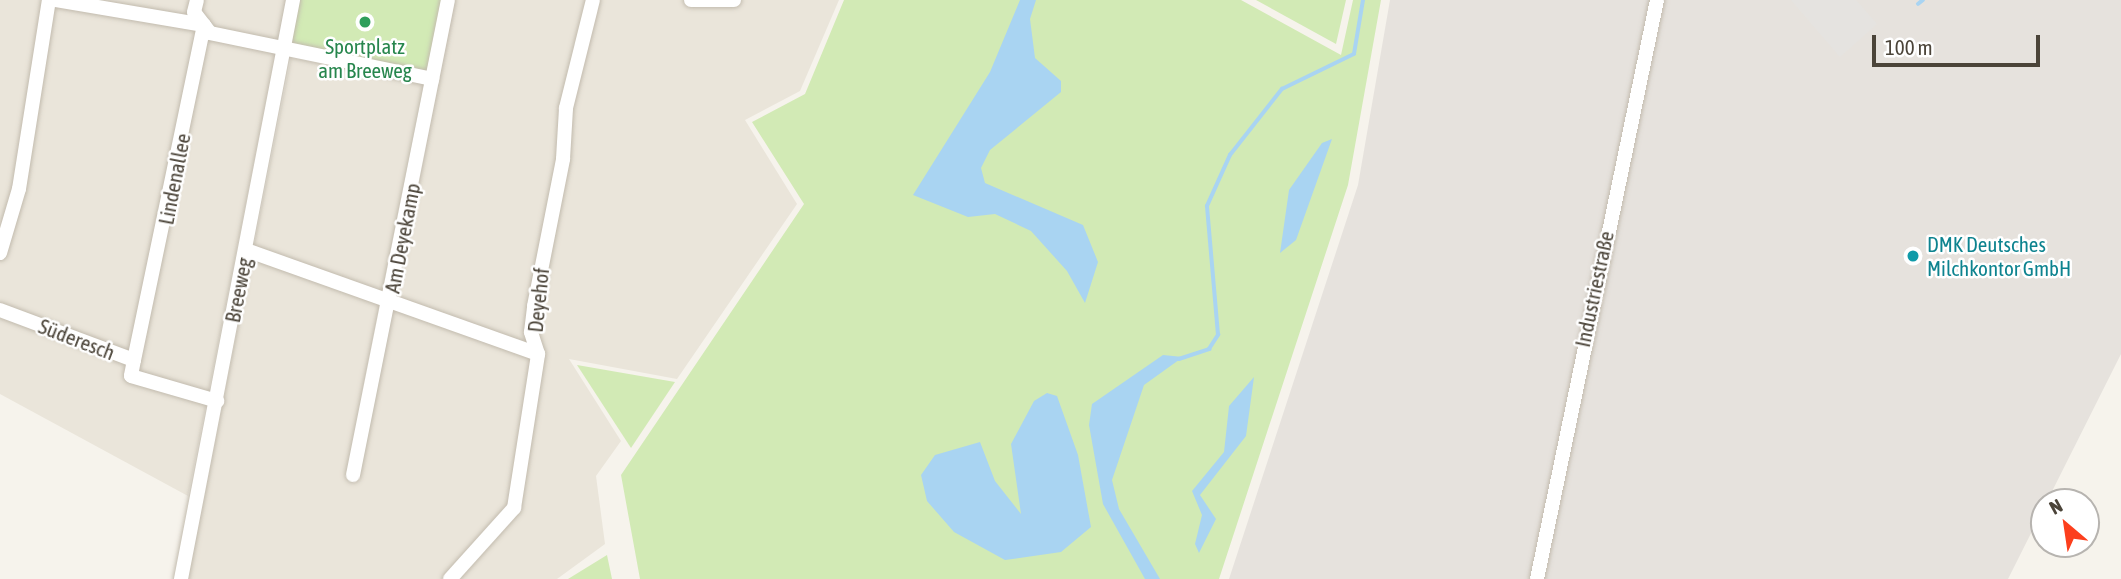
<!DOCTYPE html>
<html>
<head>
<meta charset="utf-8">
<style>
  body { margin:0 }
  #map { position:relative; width:2121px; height:579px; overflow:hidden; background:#f6f3ec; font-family:"Asap Condensed",sans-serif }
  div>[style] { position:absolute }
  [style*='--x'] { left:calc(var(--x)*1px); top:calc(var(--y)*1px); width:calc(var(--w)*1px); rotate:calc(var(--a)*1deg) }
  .residential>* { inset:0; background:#eae5da }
  .industrial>* { inset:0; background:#e6e2dd }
  .green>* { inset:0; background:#d2eab5 }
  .parking>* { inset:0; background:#e5e3e0 }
  .water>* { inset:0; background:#a9d4f2 }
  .stream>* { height:3.5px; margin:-1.75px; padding:0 1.75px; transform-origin:1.75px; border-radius:1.75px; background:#a9d4f2 }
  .roads { filter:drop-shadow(0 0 2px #c2bbae) drop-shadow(0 0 2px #c2bbae) }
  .minor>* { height:14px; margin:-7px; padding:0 7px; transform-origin:7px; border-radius:7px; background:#fff }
  .dots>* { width:19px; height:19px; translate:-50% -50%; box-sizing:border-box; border:4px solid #fff; border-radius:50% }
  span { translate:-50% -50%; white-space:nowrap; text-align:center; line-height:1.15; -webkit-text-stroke:5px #fff; paint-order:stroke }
  .leisure-label { font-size:21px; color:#27864d }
  .street-label { font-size:21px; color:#4b4439 }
  .culture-label { font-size:21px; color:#0d838f }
  .left { translate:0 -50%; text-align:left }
  .north { position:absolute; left:2030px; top:488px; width:70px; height:70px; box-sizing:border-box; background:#fff; border:2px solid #b7b4b0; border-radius:50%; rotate:331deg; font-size:19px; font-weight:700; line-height:28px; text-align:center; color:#4b4439 }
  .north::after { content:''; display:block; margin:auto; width:24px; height:32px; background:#fc3f1d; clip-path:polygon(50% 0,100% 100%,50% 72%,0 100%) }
  .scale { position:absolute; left:1872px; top:35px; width:168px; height:32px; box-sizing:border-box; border:4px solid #4b4439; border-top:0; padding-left:9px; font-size:21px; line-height:24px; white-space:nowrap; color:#4b4439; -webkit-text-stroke:5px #fff; paint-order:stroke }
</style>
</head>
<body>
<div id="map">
  <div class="residential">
    <div style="clip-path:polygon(0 0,286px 0,188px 496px,0 394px)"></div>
    <div style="clip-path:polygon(451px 0,839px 0,800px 91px,745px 120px,797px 204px,677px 379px,569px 359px,621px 441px,596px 476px,605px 544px,557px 579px,188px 579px,291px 58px,435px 84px)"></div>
  </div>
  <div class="industrial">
    <div style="clip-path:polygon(1390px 0,2121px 0,2121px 354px,2008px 579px,1229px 579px,1358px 185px)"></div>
  </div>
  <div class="green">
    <div style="clip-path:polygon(298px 0,442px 0,429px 71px,288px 45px)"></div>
    <div style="clip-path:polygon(844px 0,1241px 0,1341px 55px,1353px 0,1381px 0,1348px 185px,1219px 579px,640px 579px,621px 475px,804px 204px,752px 122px,805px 94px)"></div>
    <div style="clip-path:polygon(1256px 0,1346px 0,1336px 44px)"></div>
    <div style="clip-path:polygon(577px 365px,675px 382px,631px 448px)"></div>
    <div style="clip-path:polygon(607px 555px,612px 579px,568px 579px)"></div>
  </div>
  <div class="parking">
    <div style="clip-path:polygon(1791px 0,1856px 0,1877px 24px,1840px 57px)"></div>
  </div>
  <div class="water">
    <div style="clip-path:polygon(1020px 0,1036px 0,1030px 19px,1035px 58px,1061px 81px,1061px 92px,990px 150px,981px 168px,985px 183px,1083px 225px,1098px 262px,1085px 303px,1067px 271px,1031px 231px,995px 214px,968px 217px,913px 195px,990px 72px)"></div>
    <div style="clip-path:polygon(1332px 139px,1296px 240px,1280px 253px,1289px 190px,1322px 143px)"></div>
    <div style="clip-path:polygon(1163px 355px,1183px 357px,1144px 385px,1112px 480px,1119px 509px,1160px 579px,1145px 579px,1103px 504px,1089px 425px,1092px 404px)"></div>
    <div style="clip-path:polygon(1254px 377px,1246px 436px,1200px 495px,1216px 519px,1199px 553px,1195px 544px,1202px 515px,1192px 491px,1224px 452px,1229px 406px)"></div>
    <div style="clip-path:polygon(1047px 393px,1057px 396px,1078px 455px,1091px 527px,1061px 552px,1005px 560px,954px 532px,927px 501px,921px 475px,935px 455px,980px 442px,995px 481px,1021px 514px,1011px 444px,1034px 401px)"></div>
  </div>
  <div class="stream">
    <div style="--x:1918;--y:4;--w:6;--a:-39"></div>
    <div style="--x:1179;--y:359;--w:32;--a:-18"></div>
    <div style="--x:1209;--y:349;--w:17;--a:-57"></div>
    <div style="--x:1218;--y:335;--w:129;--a:-94.9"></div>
    <div style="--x:1207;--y:206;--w:56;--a:-65.7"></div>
    <div style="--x:1230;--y:155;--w:84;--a:-51.8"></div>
    <div style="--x:1282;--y:89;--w:80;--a:-25.9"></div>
    <div style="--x:1354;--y:54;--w:55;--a:-80.5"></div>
  </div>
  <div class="roads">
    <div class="minor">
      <div style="--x:56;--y:0;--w:150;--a:9.6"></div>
      <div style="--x:204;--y:25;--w:10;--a:53"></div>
      <div style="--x:210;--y:33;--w:227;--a:11.7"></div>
      <div style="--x:691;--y:0;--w:43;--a:0"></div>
      <div style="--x:246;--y:250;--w:310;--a:19.6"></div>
      <div style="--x:0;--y:253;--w:67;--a:-73.5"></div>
      <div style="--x:19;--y:189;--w:191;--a:-81"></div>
      <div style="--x:0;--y:310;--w:143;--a:20.5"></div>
      <div style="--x:134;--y:360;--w:16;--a:101"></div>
      <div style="--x:131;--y:376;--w:90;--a:16.2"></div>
      <div style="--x:134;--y:360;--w:342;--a:-78.2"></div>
      <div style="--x:204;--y:25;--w:16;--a:-128"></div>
      <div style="--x:194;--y:12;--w:12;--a:-76"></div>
      <div style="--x:353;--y:475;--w:484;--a:-78.7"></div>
      <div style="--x:181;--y:579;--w:590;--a:-79.05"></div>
      <div style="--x:450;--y:579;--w:96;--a:-48"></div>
      <div style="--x:514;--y:508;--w:156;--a:-81.1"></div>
      <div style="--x:538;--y:354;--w:23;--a:-108"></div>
      <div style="--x:531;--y:332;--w:26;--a:-83"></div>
      <div style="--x:534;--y:306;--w:150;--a:-78.8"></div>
      <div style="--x:563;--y:159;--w:51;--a:-86.6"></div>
      <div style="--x:566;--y:108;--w:111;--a:-76"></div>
      <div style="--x:1537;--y:579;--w:591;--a:-78.29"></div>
    </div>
  </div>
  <div class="dots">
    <div style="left:365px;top:22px;background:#2e9e5b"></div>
    <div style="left:1913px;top:256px;background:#0f9aa8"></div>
  </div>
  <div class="leisure-label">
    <span style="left:365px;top:58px">Sportplatz<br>am Breeweg</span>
  </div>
  <div class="street-label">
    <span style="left:174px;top:179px;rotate:-79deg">Lindenallee</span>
    <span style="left:402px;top:238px;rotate:-79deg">Am Deyekamp</span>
    <span style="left:1594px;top:289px;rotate:-78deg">Industriestraße</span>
    <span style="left:238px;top:290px;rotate:-79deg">Breeweg</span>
    <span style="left:538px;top:300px;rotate:-84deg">Deyehof</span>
    <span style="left:77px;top:339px;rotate:21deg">Süderesch</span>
  </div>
  <div class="culture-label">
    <span class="left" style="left:1927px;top:256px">DMK Deutsches<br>Milchkontor GmbH</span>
  </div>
  <div class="north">N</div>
  <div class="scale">100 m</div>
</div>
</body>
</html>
